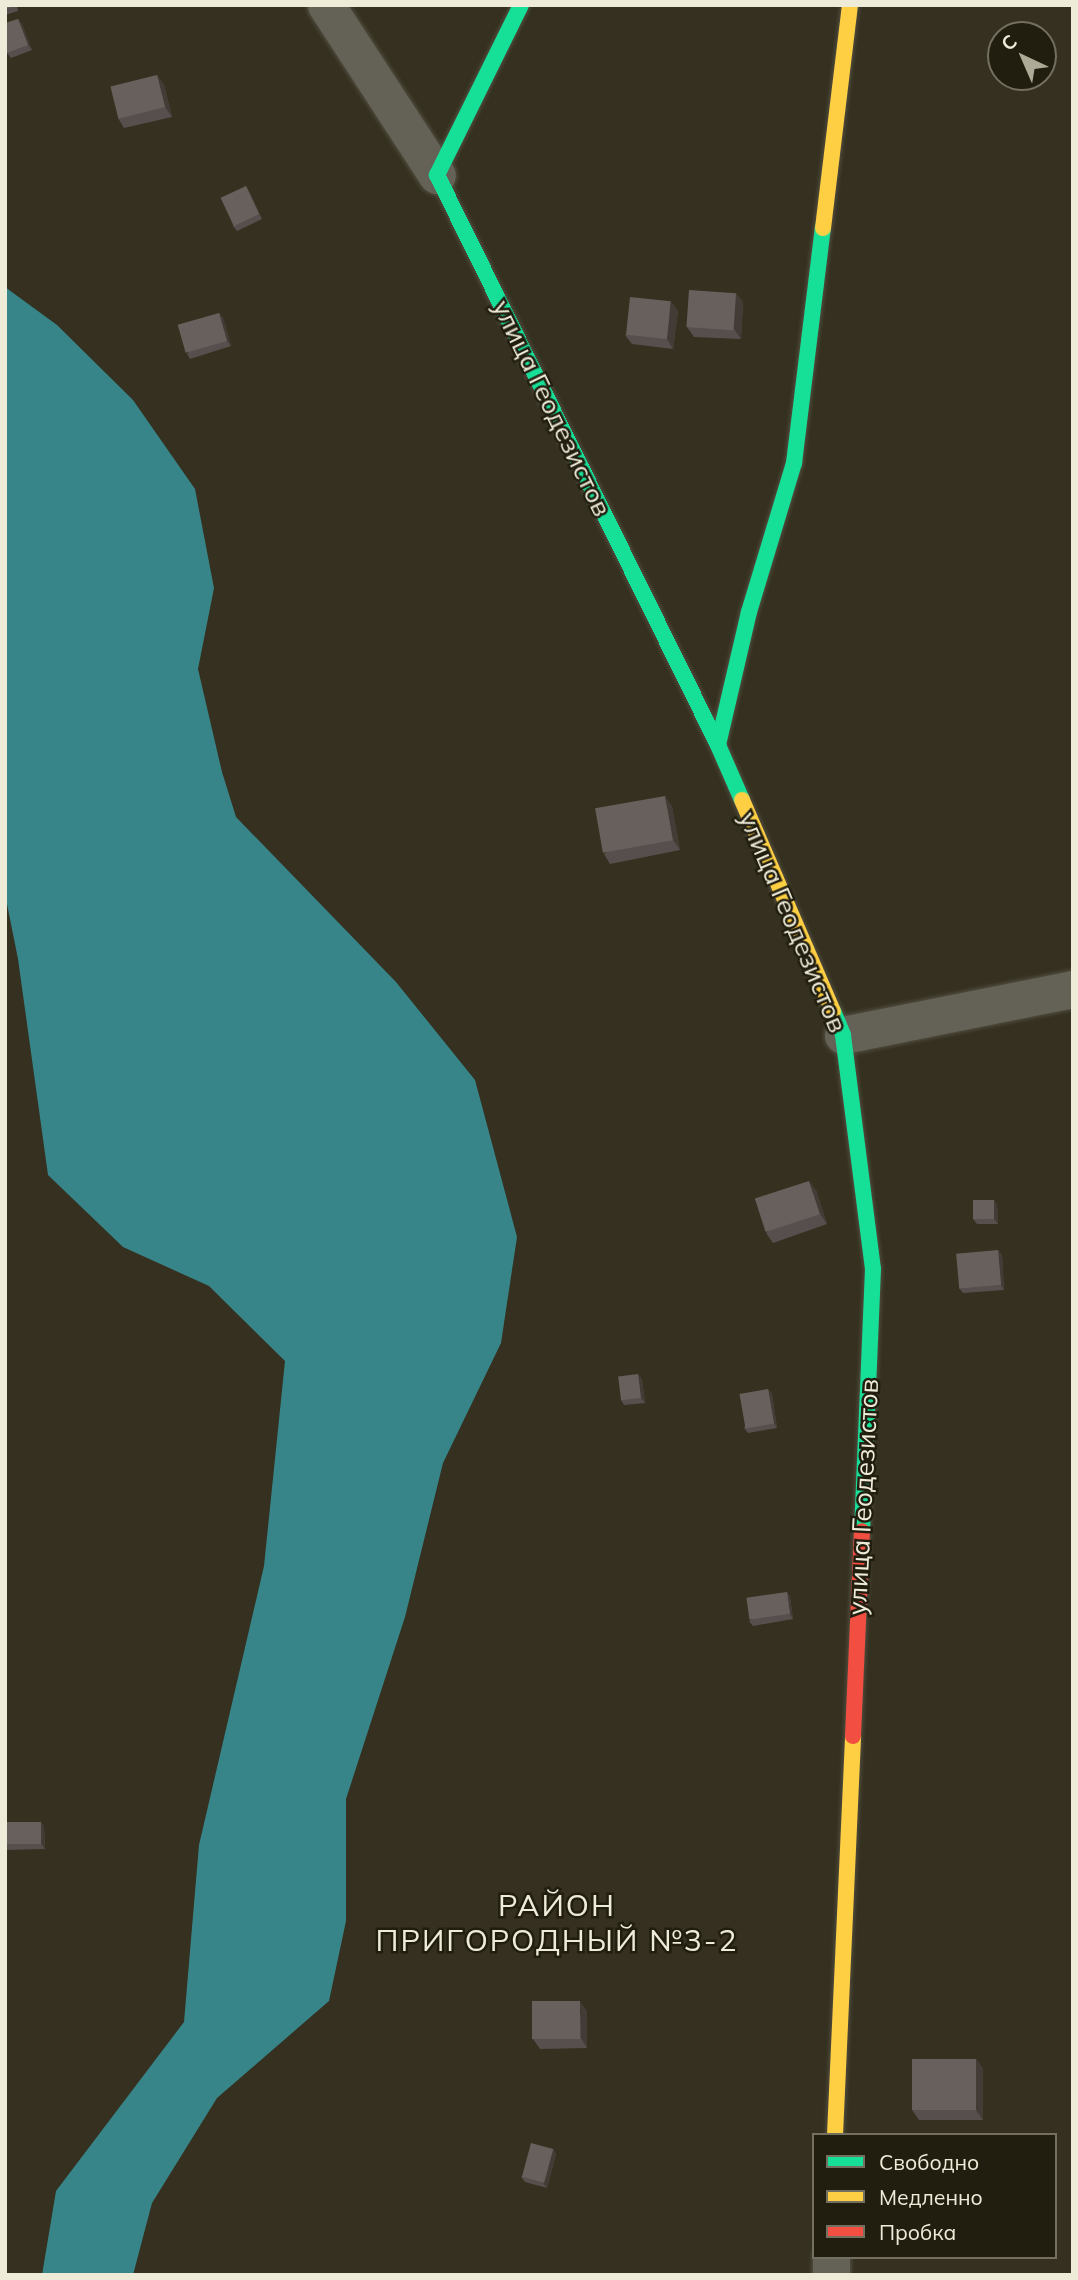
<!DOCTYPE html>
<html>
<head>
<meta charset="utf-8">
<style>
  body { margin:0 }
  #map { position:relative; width:1078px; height:2280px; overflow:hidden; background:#35301f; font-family:Mulish,sans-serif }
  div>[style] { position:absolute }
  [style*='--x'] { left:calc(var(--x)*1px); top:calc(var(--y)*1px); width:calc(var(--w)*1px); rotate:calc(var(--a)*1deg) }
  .water>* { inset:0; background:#378589 }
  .roads { filter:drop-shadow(0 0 2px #514e40) drop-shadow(0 0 2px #514e40) }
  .street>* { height:37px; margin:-18.5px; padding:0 18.5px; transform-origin:18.5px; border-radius:18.5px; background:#646156 }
  .fast>* { height:16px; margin:-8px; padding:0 8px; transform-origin:8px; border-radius:8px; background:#16e098 }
  .slow>* { height:16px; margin:-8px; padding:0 8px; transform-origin:8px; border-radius:8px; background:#ffcf43 }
  .jam>* { height:16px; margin:-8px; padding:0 8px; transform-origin:8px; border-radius:8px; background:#f24e42 }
  .wall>* { inset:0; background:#574f4e }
  .shaded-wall>* { inset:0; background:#433b35 }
  .building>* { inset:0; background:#68605d; transform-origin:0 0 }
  span { translate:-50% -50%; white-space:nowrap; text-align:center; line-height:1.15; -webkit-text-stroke:5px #211e10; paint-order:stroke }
  .street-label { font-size:26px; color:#efebd9 }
  .quarter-label { font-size:30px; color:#efebd9; letter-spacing:2px }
  .frame { position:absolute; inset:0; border:7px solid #efebd9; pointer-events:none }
  .legend { position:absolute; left:812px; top:2133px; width:245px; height:126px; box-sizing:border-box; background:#211e10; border:2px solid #737060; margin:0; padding:9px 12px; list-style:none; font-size:21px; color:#efebd9 }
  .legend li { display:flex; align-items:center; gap:14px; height:35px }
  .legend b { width:35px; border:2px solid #737060 }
  .north { position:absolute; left:987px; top:21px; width:70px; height:70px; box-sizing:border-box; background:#211e10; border:2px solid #737060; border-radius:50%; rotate:316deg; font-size:19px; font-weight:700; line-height:28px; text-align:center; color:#efebd9 }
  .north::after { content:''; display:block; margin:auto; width:24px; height:32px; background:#aeaa98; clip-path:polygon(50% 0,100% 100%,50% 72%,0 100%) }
</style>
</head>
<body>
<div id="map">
  <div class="water">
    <div style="clip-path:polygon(5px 287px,57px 325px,133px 400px,195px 489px,214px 588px,198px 669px,222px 772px,236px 817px,396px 982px,475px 1080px,517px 1237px,501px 1343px,443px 1463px,405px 1617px,346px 1799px,346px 1921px,329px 2001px,217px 2098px,152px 2203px,133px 2275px,42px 2275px,56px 2191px,184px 2022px,199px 1845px,264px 1566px,285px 1361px,209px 1286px,123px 1247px,48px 1175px,18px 959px,5px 894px)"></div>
  </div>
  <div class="roads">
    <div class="street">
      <div style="--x:326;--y:5;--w:203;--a:56.9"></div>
      <div style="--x:843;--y:1035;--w:235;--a:-11.3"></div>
      <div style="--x:831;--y:2275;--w:18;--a:-90"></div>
    </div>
    <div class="fast">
      <div style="--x:521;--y:5;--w:190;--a:116.3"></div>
      <div style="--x:437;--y:175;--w:636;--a:63.76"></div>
      <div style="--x:718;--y:745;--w:60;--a:66.4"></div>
      <div style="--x:718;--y:745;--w:137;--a:-76.9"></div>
      <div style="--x:749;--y:612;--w:156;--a:-73.2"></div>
      <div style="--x:794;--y:463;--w:237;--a:-83"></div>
      <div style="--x:833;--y:1011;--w:26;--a:67"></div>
      <div style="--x:843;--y:1035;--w:236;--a:82.7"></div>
      <div style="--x:873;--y:1269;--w:262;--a:92.4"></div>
    </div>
    <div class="slow">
      <div style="--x:823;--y:228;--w:225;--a:-83.1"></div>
      <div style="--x:742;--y:800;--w:230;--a:66.7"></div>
      <div style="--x:835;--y:2135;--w:399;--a:-87.4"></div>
    </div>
    <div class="jam">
      <div style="--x:853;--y:1736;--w:205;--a:-87.5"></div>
    </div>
  </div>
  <div class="wall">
    <div style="clip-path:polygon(5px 5px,17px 5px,18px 11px,5px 15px)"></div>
    <div style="clip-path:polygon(18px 19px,22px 24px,32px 50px,11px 58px,7px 53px)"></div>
    <div style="clip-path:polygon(157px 75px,164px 85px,172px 117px,124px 128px,118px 118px)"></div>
    <div style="clip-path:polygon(246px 186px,249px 191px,262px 219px,237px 231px,233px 226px)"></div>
    <div style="clip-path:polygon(736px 293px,743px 302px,741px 339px,694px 337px,687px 327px)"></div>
    <div style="clip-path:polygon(678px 311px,673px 349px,632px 344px,625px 335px)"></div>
    <div style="clip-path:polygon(219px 313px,223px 318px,231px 346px,190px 359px,187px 354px)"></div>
    <div style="clip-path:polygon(672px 806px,680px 850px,610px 864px,604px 854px)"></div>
    <div style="clip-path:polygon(816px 1190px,827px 1224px,773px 1243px,766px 1233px)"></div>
    <div style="clip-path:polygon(994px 1200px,997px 1205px,998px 1224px,977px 1224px,973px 1219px)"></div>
    <div style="clip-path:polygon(998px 1250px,1002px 1255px,1004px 1290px,963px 1293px,959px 1288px)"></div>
    <div style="clip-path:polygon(638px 1374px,642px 1379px,645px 1403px,624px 1405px,621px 1400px)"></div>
    <div style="clip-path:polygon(768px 1389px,772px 1394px,777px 1428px,748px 1433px,744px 1428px)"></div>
    <div style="clip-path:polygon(787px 1592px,790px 1597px,793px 1619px,753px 1626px,749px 1621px)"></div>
    <div style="clip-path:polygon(41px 1822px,44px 1827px,45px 1849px,6px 1850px,5px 1848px,5px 1823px)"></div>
    <div style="clip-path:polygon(587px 2011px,587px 2048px,540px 2049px,533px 2039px)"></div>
    <div style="clip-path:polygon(976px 2059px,983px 2069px,983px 2120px,919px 2120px,912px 2110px)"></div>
    <div style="clip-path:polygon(553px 2149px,556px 2154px,547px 2188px,525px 2182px,521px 2177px)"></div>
  </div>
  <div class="shaded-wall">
    <div style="clip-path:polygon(18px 19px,22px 24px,32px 50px,28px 45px)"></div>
    <div style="clip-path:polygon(157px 75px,164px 85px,172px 117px,165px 107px)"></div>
    <div style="clip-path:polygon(246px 186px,249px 191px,262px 219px,259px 214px)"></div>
    <div style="clip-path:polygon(736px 293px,743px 302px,741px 339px,734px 329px)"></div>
    <div style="clip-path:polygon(671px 301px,678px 311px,673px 349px,667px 339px)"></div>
    <div style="clip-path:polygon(219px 313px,223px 318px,231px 346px,227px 341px)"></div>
    <div style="clip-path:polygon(665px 796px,672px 806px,680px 850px,673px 840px)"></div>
    <div style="clip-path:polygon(809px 1181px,816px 1190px,827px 1224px,820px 1214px)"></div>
    <div style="clip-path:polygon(994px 1200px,997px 1205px,998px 1224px,994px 1219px)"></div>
    <div style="clip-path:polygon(998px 1250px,1002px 1255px,1004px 1290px,1001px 1285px)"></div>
    <div style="clip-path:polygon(638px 1374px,642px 1379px,645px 1403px,641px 1398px)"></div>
    <div style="clip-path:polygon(768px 1389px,772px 1394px,777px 1428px,774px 1423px)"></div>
    <div style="clip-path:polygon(787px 1592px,790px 1597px,793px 1619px,790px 1614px)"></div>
    <div style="clip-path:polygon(41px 1822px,44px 1827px,45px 1849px,41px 1844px)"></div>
    <div style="clip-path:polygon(580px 2001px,587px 2011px,587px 2048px,581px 2038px)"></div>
    <div style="clip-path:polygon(976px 2059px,983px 2069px,983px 2120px,976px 2110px)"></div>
    <div style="clip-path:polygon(553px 2149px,556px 2154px,547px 2188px,543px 2183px)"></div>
  </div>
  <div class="building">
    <div style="clip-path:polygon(5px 5px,14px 5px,15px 6px,5px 9px)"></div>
    <div style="clip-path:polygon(18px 19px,28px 45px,7px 53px,5px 48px,5px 23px)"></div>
    <div style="left:157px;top:75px;width:33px;height:48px;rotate:76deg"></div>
    <div style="left:246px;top:186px;width:31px;height:28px;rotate:65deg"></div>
    <div style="left:689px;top:290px;width:47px;height:37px;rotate:4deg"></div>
    <div style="left:630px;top:297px;width:41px;height:38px;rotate:6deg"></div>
    <div style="left:219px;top:313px;width:29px;height:43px;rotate:74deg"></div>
    <div style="left:665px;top:796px;width:45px;height:71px;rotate:80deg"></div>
    <div style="left:809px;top:1181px;width:35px;height:57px;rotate:72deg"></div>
    <div style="left:994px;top:1200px;width:19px;height:21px;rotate:90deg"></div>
    <div style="left:998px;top:1250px;width:35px;height:42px;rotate:85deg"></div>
    <div style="left:638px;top:1374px;width:24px;height:20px;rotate:83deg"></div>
    <div style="left:768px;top:1389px;width:35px;height:29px;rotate:80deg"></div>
    <div style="left:787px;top:1592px;width:22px;height:41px;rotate:82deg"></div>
    <div style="left:41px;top:1822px;width:22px;height:36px;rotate:90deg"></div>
    <div style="left:532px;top:2001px;width:48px;height:38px"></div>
    <div style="left:912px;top:2059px;width:64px;height:51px"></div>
    <div style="left:531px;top:2143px;width:23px;height:35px;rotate:15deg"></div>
  </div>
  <div class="street-label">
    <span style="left:552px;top:408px;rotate:64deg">улица Геодезистов</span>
    <span style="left:793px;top:922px;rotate:67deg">улица Геодезистов</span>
    <span style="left:863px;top:1497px;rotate:-87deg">улица Геодезистов</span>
  </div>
  <div class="quarter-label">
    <span style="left:557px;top:1922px">РАЙОН<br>ПРИГОРОДНЫЙ №3-2</span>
  </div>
  <div class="frame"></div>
  <ul class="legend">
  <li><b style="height:9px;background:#16e098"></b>Свободно</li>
  <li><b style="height:9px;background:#ffcf43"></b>Медленно</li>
  <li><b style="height:9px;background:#f24e42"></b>Пробка</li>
  </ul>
  <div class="north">С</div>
</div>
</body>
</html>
